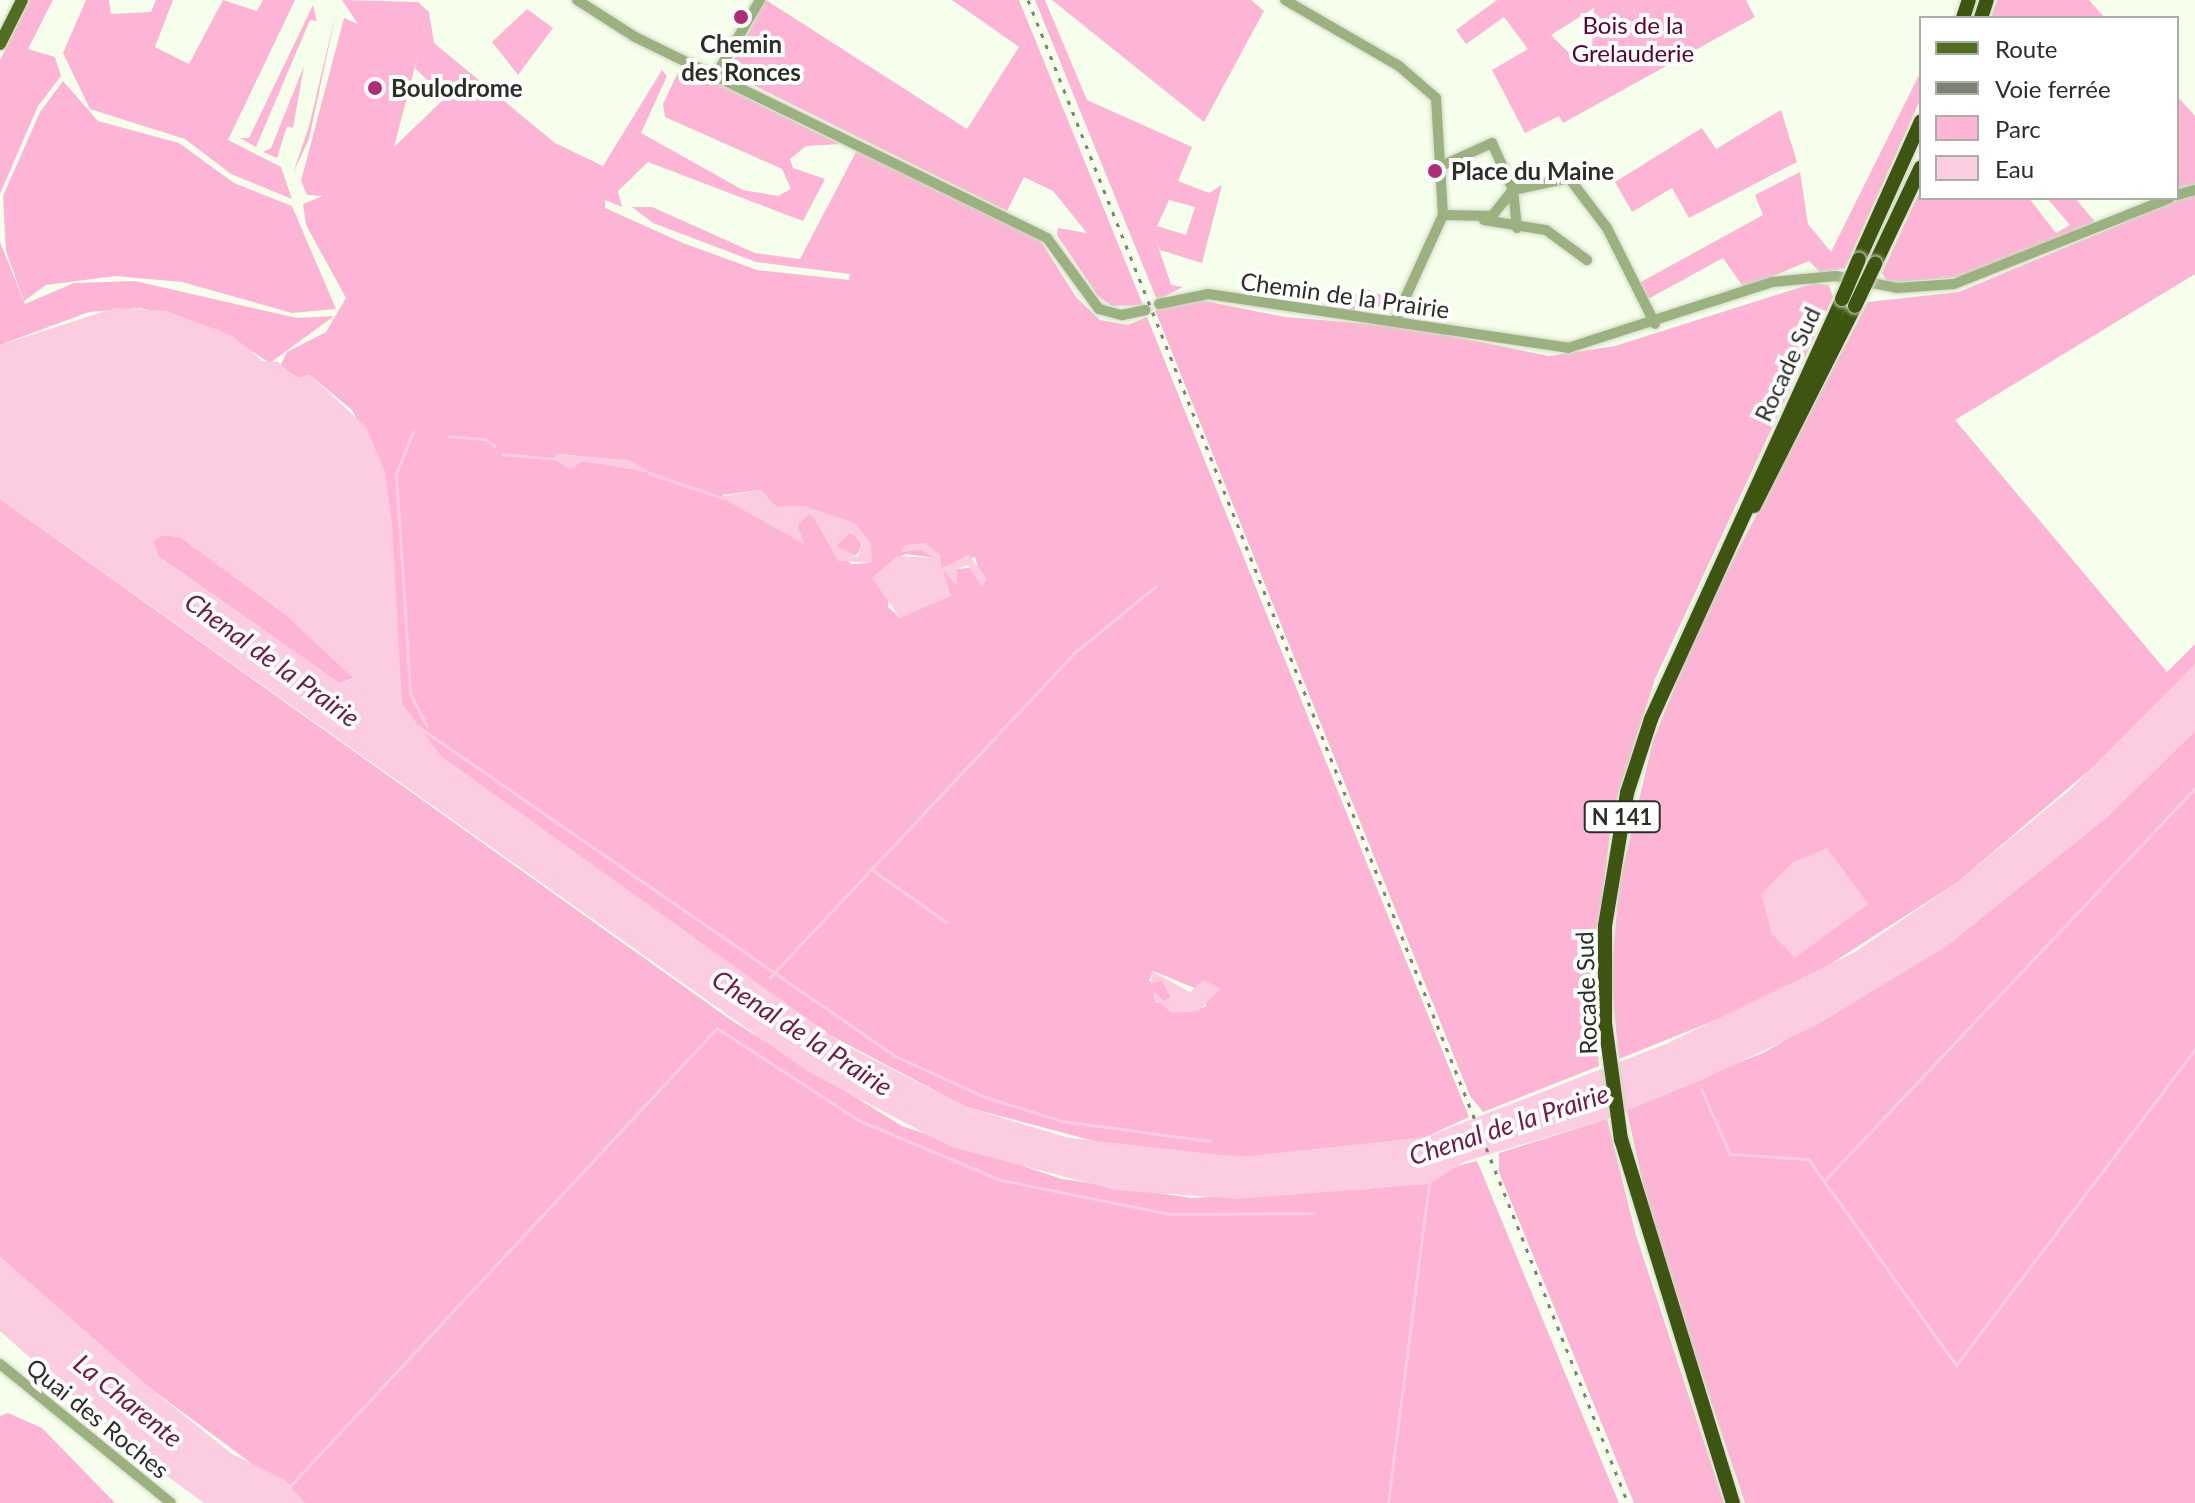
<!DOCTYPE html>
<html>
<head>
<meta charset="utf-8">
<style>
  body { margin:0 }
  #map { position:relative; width:2195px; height:1503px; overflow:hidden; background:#f6ffeb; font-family:Lato,sans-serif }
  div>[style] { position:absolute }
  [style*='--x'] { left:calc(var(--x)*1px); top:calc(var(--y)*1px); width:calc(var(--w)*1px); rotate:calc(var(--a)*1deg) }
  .green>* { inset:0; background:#fdb4d5 }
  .round { border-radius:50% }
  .water>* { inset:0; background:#fccce0 }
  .stream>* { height:3px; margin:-1.5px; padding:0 1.5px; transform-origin:1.5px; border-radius:1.5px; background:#fccce0 }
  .roads { filter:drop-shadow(0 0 2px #d1dac8) drop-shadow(0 0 2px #d1dac8) }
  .minor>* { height:10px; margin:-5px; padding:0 5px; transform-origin:5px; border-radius:5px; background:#9bb17f }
  .major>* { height:12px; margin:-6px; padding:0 6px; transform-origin:6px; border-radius:6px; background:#526e20 }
  .highway>* { height:14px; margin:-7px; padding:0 7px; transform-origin:7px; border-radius:7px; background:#3d5510 }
  .rail>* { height:3px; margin-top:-1.5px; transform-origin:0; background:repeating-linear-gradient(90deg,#7b8174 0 4px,transparent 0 12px) }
  .bridges { filter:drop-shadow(0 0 2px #d1dac8) drop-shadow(0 0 2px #d1dac8) }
  .highway-bridge>* { height:14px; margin:-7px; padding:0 7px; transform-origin:7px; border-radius:7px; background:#3d5510 }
  .dots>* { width:22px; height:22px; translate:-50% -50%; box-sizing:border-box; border:4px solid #fff; border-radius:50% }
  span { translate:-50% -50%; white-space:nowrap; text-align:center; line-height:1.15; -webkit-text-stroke:8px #fff; paint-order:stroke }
  .shield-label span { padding:2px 6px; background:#fff; border:2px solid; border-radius:6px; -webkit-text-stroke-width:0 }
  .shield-label { font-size:22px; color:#2b2f26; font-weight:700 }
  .park-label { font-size:24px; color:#5c0038 }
  .poi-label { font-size:24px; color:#2b2f26; font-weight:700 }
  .left { translate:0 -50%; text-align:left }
  .street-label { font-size:24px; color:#2b2f26 }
  .water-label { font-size:26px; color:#71194b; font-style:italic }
  .legend { position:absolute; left:1919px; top:16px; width:260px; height:184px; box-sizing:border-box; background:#fff; border:2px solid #aaaca8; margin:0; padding:10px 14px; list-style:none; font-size:24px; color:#2b2f26 }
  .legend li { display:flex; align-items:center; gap:16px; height:40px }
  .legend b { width:40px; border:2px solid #aaaca8 }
</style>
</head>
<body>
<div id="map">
  <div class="green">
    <div style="clip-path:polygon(30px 0,53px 0,28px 49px,55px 57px,61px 76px,38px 106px,0 194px,0 60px)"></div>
    <div style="clip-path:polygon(86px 0,109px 0,111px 14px,151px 12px,156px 0,173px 0,155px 47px,189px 64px,223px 0,257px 11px,263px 0,295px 0,228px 140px,281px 167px,292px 199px,231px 174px,185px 139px,90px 109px,63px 53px)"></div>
    <div style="clip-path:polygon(evenodd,342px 0,418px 2px,429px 12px,434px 43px,555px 143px,603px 166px,662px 70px,667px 76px,641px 133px,743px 190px,778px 196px,791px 189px,782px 169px,665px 117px,663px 104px,681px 66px,840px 144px,806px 146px,790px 159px,793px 168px,825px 179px,803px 221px,648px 162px,618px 191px,622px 207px,605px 200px,605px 208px,683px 243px,757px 270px,849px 280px,850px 274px,756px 262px,653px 223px,632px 207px,652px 207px,755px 253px,800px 259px,857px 150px,1040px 240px,1076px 297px,1100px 320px,1128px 325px,1147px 317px,1469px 1117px,1426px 1137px,1355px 1149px,1240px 1157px,1121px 1148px,966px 1107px,824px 1032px,441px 757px,402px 704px,385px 472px,352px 410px,310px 375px,298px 378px,280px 366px,287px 352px,326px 332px,346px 298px,306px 225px,303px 204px,323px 196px,307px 195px,301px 181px,344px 18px,358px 24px,342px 0,423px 36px,415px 68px,445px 98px,394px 147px,423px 36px,342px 0,558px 454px,631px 461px,642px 470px,583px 461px,569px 469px,558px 454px,342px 0,761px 490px,776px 507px,804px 506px,859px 530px,871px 563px,851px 564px,810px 513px,797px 525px,804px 544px,722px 495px,761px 490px,342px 0,925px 543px,940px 559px,941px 569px,975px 557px,978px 567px,957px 569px,953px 576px,942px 570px,900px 618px,888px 607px,891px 562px,905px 554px,936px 558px,920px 549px,901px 552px,925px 543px,342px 0,1153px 971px,1197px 989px,1207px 1006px,1190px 1012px,1156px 1002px,1154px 992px,1164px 1002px,1171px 997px,1162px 980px,1149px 981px,1153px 971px)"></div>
    <div style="clip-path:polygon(766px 0,967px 129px,1019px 47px,952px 0,1019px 0,1143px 305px,1112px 306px,1098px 296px,1057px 235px,1058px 228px,1087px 233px,1053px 191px,1024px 177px,1007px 211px,727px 72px)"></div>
    <div style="clip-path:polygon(evenodd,1035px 0,1045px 0,1087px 100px,1192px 147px,1178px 181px,1209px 193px,1222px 185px,1202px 263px,1160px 250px,1154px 234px,1171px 285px,1183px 287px,1157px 300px,1035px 0,1169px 200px,1195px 207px,1186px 235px,1157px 226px,1169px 200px)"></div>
    <div style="clip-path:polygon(1052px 0,1251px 0,1264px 11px,1204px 122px)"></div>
    <div style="clip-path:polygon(evenodd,1497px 0,1746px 0,1755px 17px,1563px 123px,1559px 116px,1525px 133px,1492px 70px,1528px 49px,1504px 17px,1466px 44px,1456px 30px,1497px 0,1594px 8px,1592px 47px,1570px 54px,1551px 35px,1594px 8px)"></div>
    <div style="clip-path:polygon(1997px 0,2089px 0,2105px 18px,1991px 18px)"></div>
    <div style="clip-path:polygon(313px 5px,317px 21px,310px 20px,256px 147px,240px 138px,249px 138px)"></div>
    <div style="clip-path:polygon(337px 8px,309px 139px,293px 173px,309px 126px)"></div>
    <div style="clip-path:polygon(527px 9px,553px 28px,518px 75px,492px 42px)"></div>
    <div style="clip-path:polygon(304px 66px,293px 128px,287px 126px,277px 158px,263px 152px,271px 148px)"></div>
    <div style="clip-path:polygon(1921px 71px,1921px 98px,1845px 268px,1821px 273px,1809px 261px,1744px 288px,1723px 258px,1648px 299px,1639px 283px,1763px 215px,1755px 195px,1800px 172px,1808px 224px,1831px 252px)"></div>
    <div style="clip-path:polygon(63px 81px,98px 121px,179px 143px,234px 183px,292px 206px,336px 309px,292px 313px,182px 282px,115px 276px,46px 285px,24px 301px,6px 251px,3px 196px,40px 112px)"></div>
    <div style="clip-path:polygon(2177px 96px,2195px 116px,2195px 184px,2179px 188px)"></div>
    <div style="clip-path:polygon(1781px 110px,1797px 162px,1689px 218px,1672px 188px,1632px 212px,1615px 182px,1702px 128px,1716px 149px)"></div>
    <div style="clip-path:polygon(1921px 189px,1921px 198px,2029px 198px,2056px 233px,2070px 225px,2047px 198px,2075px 198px,2095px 222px,1970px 276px,1888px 283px,1882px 273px)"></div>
    <div style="clip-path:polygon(2195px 193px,2195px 274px,1955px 420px,2167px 672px,2195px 644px,2195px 664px,2119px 745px,1958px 882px,1790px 990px,1619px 1059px,1611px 980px,1619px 884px,1653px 741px,1703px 617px,1868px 302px,1959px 292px)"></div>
    <div style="clip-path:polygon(0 242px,25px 304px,74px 283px,135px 281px,297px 318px,334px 316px,270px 363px,218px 330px,141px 308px,89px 312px,0 345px)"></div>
    <div style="clip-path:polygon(1814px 283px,1829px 285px,1833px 297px,1655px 679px,1612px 814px,1593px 983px,1599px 1066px,1483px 1112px,1470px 1096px,1155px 310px,1195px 299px,1285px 317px,1407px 327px,1549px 356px,1615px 346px)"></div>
    <div style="clip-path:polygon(1341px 289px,1349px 297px,1369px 290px,1388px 298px,1372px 312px,1339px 310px)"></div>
    <div style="clip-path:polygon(0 499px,731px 1020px,902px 1126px,1062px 1179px,1192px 1198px,1369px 1189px,1477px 1161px,1619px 1503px,305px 1503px,150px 1388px,0 1257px)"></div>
    <div class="round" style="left:837px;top:533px;width:24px;height:24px"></div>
    <div style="clip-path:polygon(162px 535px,180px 537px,285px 614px,354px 678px,339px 683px,158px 556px,153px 541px)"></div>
    <div style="clip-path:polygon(2195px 731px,2195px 1503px,1745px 1503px,1652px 1226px,1626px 1107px,1763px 1053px,1945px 947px,2107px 817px)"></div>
    <div style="clip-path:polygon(1607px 1119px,1636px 1235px,1724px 1503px,1634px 1503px,1499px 1172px,1499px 1153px)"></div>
    <div style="clip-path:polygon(8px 1413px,42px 1428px,115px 1503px,0 1503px,0 1416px)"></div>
  </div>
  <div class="water">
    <div style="clip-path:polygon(evenodd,115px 308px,166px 311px,233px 336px,262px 361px,278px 362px,297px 378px,310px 375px,366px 427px,385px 472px,392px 523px,402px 704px,441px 756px,843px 1044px,966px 1107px,1069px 1138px,1241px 1157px,1426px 1137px,1666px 1044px,1855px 952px,1958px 882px,2071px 789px,2195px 664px,2195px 731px,2107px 817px,1945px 947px,1817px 1025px,1704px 1079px,1607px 1119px,1464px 1162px,1429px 1184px,1238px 1199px,1115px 1190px,951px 1147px,807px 1071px,0 499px,0 345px,115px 308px,162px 535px,180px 537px,285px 614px,354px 679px,339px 683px,158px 556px,153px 541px,162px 535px)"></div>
    <div style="clip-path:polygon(558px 454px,631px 461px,651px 473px,584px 461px,570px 469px,553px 458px)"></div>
    <div style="clip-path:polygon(evenodd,761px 490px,776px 507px,804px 506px,855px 523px,871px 544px,872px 563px,838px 561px,811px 513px,797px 525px,804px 544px,720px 497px,761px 490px,851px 532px,862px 544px,858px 557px,836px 546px,851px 532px)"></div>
    <div style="clip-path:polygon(925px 543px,940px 555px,941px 568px,969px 555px,987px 579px,982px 587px,968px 565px,957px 569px,957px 586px,943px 570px,951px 596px,900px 618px,872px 578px,897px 556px,936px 558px,920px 549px,901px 552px,904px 545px)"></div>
    <div style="clip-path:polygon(1827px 848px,1868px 904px,1795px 958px,1772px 934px,1761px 894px,1792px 863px)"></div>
    <div style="clip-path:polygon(1152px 971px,1190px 992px,1204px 980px,1221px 989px,1198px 1011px,1172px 1013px,1153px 998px,1154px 992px,1164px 1002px,1171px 997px,1162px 980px,1151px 984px)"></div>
    <div style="clip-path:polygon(0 1257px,150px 1388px,232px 1454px,285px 1480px,305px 1503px,204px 1503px,144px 1459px,0 1331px)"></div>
  </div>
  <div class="stream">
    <div style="--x:413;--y:431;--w:46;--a:111.6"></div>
    <div style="--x:396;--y:474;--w:219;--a:86.3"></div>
    <div style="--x:410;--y:693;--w:37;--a:63"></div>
    <div style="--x:448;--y:436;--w:38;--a:5"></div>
    <div style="--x:486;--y:439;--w:11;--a:41"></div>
    <div style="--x:502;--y:454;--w:55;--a:5.2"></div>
    <div style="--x:649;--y:473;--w:77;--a:18.9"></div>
    <div style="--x:410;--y:721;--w:589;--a:34.63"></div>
    <div style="--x:895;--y:1056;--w:99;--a:24.5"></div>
    <div style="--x:985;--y:1097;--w:81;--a:17.3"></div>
    <div style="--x:1062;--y:1121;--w:149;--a:7.7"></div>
    <div style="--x:871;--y:869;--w:92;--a:35.2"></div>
    <div style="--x:770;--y:977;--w:444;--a:-46.8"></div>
    <div style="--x:1074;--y:653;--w:106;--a:-39.3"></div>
    <div style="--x:1701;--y:1089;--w:71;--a:66"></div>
    <div style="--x:1730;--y:1154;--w:78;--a:3.7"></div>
    <div style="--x:1808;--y:1159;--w:254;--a:54.3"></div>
    <div style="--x:1956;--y:1365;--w:396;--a:-52.9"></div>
    <div style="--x:1825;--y:1180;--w:539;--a:-46.65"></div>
    <div style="--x:290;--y:1486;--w:626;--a:-47.01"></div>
    <div style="--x:717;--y:1028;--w:168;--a:33.1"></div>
    <div style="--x:858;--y:1120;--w:155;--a:22.8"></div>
    <div style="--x:1001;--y:1180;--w:171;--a:11.4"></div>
    <div style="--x:1169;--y:1214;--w:145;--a:-0.4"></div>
    <div style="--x:1388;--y:1503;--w:324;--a:-82.7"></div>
  </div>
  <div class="roads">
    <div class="minor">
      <div style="--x:577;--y:0;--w:69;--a:32.5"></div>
      <div style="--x:635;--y:37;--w:458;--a:26"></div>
      <div style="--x:1047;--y:238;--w:88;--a:53.8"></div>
      <div style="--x:1099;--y:309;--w:24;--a:15"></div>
      <div style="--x:1122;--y:315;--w:24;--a:-12"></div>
      <div style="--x:1285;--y:0;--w:132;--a:30.1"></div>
      <div style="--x:1399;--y:66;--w:49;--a:40.9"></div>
      <div style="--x:1436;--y:98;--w:117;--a:86.6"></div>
      <div style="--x:1443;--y:215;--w:113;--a:114.5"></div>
      <div style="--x:717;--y:73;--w:85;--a:-59.5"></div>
      <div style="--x:1441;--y:166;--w:56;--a:-24.3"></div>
      <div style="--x:1492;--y:143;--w:51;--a:65.9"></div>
      <div style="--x:1513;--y:190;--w:33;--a:129"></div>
      <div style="--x:1492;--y:216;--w:49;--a:-178.8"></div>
      <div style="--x:2177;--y:195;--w:19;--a:-16"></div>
      <div style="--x:1484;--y:220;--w:63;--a:9.2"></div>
      <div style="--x:1546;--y:230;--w:51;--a:36.2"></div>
      <div style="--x:1517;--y:228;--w:38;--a:-96"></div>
      <div style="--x:1513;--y:190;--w:57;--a:-12.1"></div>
      <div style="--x:1569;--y:178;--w:63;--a:52.8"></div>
      <div style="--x:1607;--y:228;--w:107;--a:63.4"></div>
      <div style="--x:1159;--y:304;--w:50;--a:-11.5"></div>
      <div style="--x:1208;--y:294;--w:364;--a:8.5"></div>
      <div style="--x:1568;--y:348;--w:214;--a:-17.9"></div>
      <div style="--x:1772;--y:282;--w:64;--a:-5.4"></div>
      <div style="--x:1836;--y:276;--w:62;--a:11.1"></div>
      <div style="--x:1897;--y:288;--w:57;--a:-4"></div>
      <div style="--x:1954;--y:284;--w:232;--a:-21.7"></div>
      <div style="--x:0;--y:1364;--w:220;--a:39.1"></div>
    </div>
    <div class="major">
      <div style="--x:0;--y:44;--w:49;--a:-63.4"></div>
    </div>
    <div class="highway">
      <div style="--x:1963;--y:18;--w:19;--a:-72"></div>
      <div style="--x:1981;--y:18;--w:19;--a:-72"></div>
      <div style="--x:1859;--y:259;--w:151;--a:-65.8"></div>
      <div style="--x:1875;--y:264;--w:107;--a:-64.6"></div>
      <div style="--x:1754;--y:506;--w:224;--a:-63.2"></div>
      <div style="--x:1733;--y:1503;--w:380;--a:-107.1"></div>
      <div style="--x:1621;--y:1140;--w:118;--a:-97.8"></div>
      <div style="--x:1605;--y:1023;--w:97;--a:-90"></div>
      <div style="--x:1605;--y:926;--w:135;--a:-80.6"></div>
      <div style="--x:1627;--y:793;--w:78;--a:-72"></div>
      <div style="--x:1651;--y:719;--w:461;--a:-65.5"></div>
    </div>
  </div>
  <div class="rail">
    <div style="--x:1028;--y:0;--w:1618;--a:68.24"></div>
  </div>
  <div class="bridges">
    <div class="highway-bridge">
      <div style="--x:1842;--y:299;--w:43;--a:-67"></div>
      <div style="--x:1855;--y:306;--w:47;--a:-64.5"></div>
    </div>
  </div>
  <div class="dots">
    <div style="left:741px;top:17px;background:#b02d76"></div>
    <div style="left:375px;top:88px;background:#b02d76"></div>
    <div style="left:1435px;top:171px;background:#b02d76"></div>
  </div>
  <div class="shield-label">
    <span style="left:1622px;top:817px">N 141</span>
  </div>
  <div class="park-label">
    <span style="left:1633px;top:39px">Bois de la<br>Grelauderie</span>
  </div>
  <div class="poi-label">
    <span style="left:741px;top:58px">Chemin<br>des Ronces</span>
    <span class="left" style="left:391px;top:88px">Boulodrome</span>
    <span class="left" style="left:1451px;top:171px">Place du Maine</span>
  </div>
  <div class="street-label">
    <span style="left:1345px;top:295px;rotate:8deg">Chemin de la Prairie</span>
    <span style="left:1787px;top:364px;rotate:-65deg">Rocade Sud</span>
    <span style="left:1586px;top:993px;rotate:-92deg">Rocade Sud</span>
    <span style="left:98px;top:1418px;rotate:39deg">Quai des Roches</span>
  </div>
  <div class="water-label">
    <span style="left:272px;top:660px;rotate:36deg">Chenal de la Prairie</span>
    <span style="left:802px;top:1033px;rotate:33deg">Chenal de la Prairie</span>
    <span style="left:1509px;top:1125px;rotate:-18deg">Chenal de la Prairie</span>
    <span style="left:128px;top:1401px;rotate:39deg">La Charente</span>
  </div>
  <ul class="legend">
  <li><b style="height:10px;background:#526e20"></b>Route</li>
  <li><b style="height:10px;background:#7b8174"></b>Voie ferrée</li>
  <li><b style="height:22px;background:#fdb4d5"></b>Parc</li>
  <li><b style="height:22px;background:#fccce0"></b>Eau</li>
  </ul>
</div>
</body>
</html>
